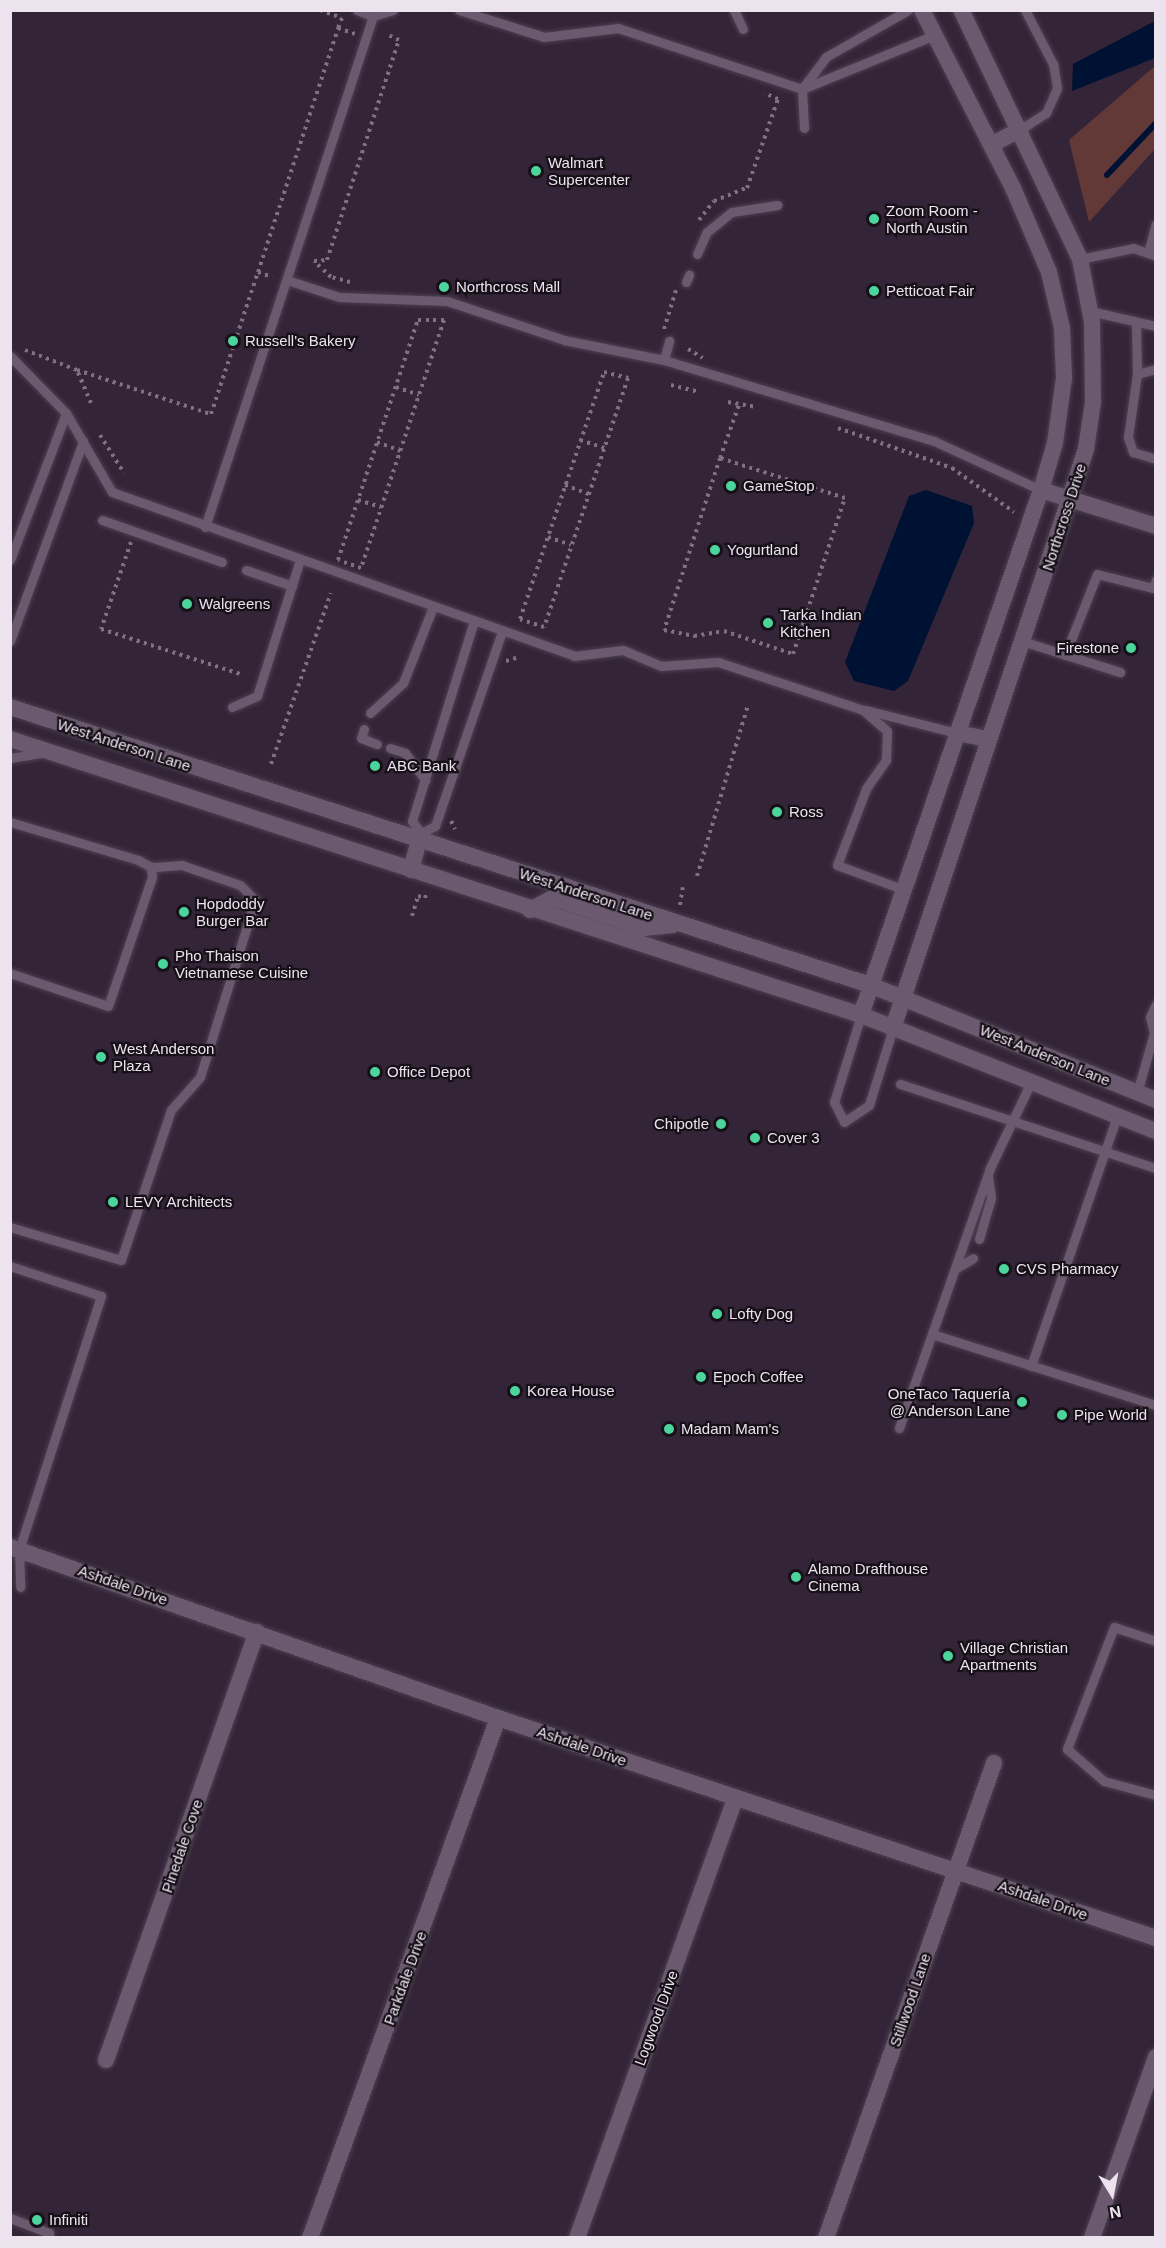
<!DOCTYPE html>
<html>
<head>
<meta charset="utf-8">
<style>
  body { margin:0 }
  #map { position:relative; width:1166px; height:2248px; overflow:hidden; background:#332437; font-family:Helvetica,sans-serif }
  div>[style] { position:absolute }
  [style*='--x'] { left:calc(var(--x)*1px); top:calc(var(--y)*1px); width:calc(var(--w)*1px); rotate:calc(var(--a)*1deg) }
  .green>* { inset:0; background:#633938 }
  .water>* { inset:0; background:#001233 }
  .stream>* { height:6px; margin:-3px; padding:0 3px; transform-origin:3px; border-radius:3px; background:#001233 }
  .path>* { height:4px; margin-top:-2px; transform-origin:0; background:repeating-linear-gradient(90deg,#7e7182 0 3px,transparent 0 7.5px) }
  .roads { filter:drop-shadow(0 0 2px #4c4050) drop-shadow(0 0 2px #4c4050) }
  .service>* { height:9px; margin:-4.5px; padding:0 4.5px; transform-origin:4.5px; border-radius:4.5px; background:#6b5a6f }
  .minor>* { height:16px; margin:-8px; padding:0 8px; transform-origin:8px; border-radius:8px; background:#6b5a6f }
  .tertiary>* { height:16px; margin:-8px; padding:0 8px; transform-origin:8px; border-radius:8px; background:#6b5a6f }
  .secondary>* { height:16px; margin:-8px; padding:0 8px; transform-origin:8px; border-radius:8px; background:#6b5a6f }
  .dots>* { width:16px; height:16px; translate:-50% -50%; box-sizing:border-box; border:3px solid #171018; border-radius:50% }
  span { translate:-50% -50%; white-space:nowrap; text-align:center; line-height:1.15; -webkit-text-stroke:4.5px #171018; paint-order:stroke }
  .poi-label { font-size:15px; color:#ece3ef }
  .left { translate:0 -50%; text-align:left }
  .right { translate:-100% -50%; text-align:right }
  .street-label { font-size:15px; color:#ece3ef }
  .frame { position:absolute; inset:0; border:12px solid #ece3ef; pointer-events:none }
  .north { position:absolute; left:1082px; top:2164px; width:60px; height:60px; -webkit-text-stroke:4px #171018; paint-order:stroke; rotate:170deg; font-size:16px; font-weight:700; line-height:24px; text-align:center; color:#ece3ef }
  .north::after { content:''; display:block; margin:auto; width:21px; height:27px; background:#ece3ef; clip-path:polygon(50% 0,100% 100%,50% 72%,0 100%) }
</style>
</head>
<body>
<div id="map">
  <div class="green">
    <div style="clip-path:polygon(1155px 66px,1155px 149px,1089px 222px,1069px 140px)"></div>
  </div>
  <div class="water">
    <div style="clip-path:polygon(1155px 21px,1155px 58px,1072px 91px,1073px 64px)"></div>
    <div style="clip-path:polygon(926px 490px,972px 506px,974px 523px,908px 681px,894px 691px,854px 681px,845px 662px,909px 496px)"></div>
  </div>
  <div class="stream">
    <div style="--x:1107;--y:175;--w:71;--a:-46.7"></div>
  </div>
  <div class="path">
    <div style="--x:320;--y:10;--w:23;--a:20"></div>
    <div style="--x:342;--y:18;--w:11;--a:112"></div>
    <div style="--x:699;--y:220;--w:24;--a:-52"></div>
    <div style="--x:714;--y:201;--w:35;--a:-22"></div>
    <div style="--x:747;--y:188;--w:94;--a:-70.8"></div>
    <div style="--x:778;--y:99;--w:15;--a:-157"></div>
    <div style="--x:258;--y:272;--w:257;--a:-71.8"></div>
    <div style="--x:338;--y:28;--w:18;--a:19"></div>
    <div style="--x:350;--y:282;--w:20;--a:-165"></div>
    <div style="--x:331;--y:277;--w:23;--a:-137"></div>
    <div style="--x:314;--y:261;--w:13;--a:-4"></div>
    <div style="--x:327;--y:260;--w:231;--a:-71.9"></div>
    <div style="--x:399;--y:40;--w:14;--a:-155"></div>
    <div style="--x:418;--y:320;--w:26;--a:0"></div>
    <div style="--x:444;--y:320;--w:262;--a:108.5"></div>
    <div style="--x:361;--y:568;--w:24;--a:-161"></div>
    <div style="--x:338;--y:560;--w:253;--a:-71.6"></div>
    <div style="--x:664;--y:329;--w:41;--a:-72.9"></div>
    <div style="--x:688;--y:349;--w:17;--a:31"></div>
    <div style="--x:25;--y:350;--w:56;--a:21"></div>
    <div style="--x:604;--y:372;--w:25;--a:14"></div>
    <div style="--x:628;--y:378;--w:263;--a:108.6"></div>
    <div style="--x:544;--y:627;--w:25;--a:-162"></div>
    <div style="--x:520;--y:619;--w:261;--a:-71.2"></div>
    <div style="--x:671;--y:385;--w:29;--a:14"></div>
    <div style="--x:396;--y:387;--w:24;--a:19"></div>
    <div style="--x:728;--y:402;--w:27;--a:10"></div>
    <div style="--x:91;--y:403;--w:36;--a:-113"></div>
    <div style="--x:77;--y:370;--w:141;--a:18.2"></div>
    <div style="--x:211;--y:414;--w:150;--a:-71.7"></div>
    <div style="--x:258;--y:272;--w:15;--a:20"></div>
    <div style="--x:838;--y:428;--w:121;--a:19.3"></div>
    <div style="--x:952;--y:468;--w:76;--a:35.4"></div>
    <div style="--x:100;--y:435;--w:45;--a:57.7"></div>
    <div style="--x:580;--y:440;--w:26;--a:18"></div>
    <div style="--x:377;--y:442;--w:25;--a:21"></div>
    <div style="--x:720;--y:458;--w:181;--a:108"></div>
    <div style="--x:664;--y:630;--w:31;--a:11"></div>
    <div style="--x:694;--y:636;--w:30;--a:-9"></div>
    <div style="--x:724;--y:631;--w:73;--a:18.4"></div>
    <div style="--x:793;--y:654;--w:164;--a:-71.6"></div>
    <div style="--x:845;--y:498;--w:131;--a:-162.3"></div>
    <div style="--x:720;--y:458;--w:59;--a:-70.3"></div>
    <div style="--x:565;--y:485;--w:26;--a:21"></div>
    <div style="--x:358;--y:500;--w:24;--a:17"></div>
    <div style="--x:548;--y:537;--w:24;--a:19"></div>
    <div style="--x:131;--y:542;--w:92;--a:109"></div>
    <div style="--x:101;--y:629;--w:146;--a:17.9"></div>
    <div style="--x:506;--y:661;--w:14;--a:-17"></div>
    <div style="--x:271;--y:764;--w:181;--a:-70.7"></div>
    <div style="--x:451;--y:821;--w:9;--a:63"></div>
    <div style="--x:697;--y:876;--w:178;--a:-73.4"></div>
    <div style="--x:680;--y:905;--w:18;--a:-81"></div>
    <div style="--x:412;--y:916;--w:21;--a:-73"></div>
    <div style="--x:418;--y:896;--w:7;--a:16"></div>
    <div style="--x:425;--y:898;--w:6;--a:-72"></div>
  </div>
  <div class="roads">
    <div class="service">
      <div style="--x:357;--y:10;--w:17;--a:21"></div>
      <div style="--x:373;--y:16;--w:21;--a:-17"></div>
      <div style="--x:459;--y:10;--w:89;--a:17.6"></div>
      <div style="--x:544;--y:37;--w:75;--a:-6.9"></div>
      <div style="--x:618;--y:28;--w:194;--a:18.3"></div>
      <div style="--x:802;--y:89;--w:39;--a:87"></div>
      <div style="--x:734;--y:10;--w:21;--a:65"></div>
      <div style="--x:908;--y:10;--w:95;--a:150.2"></div>
      <div style="--x:826;--y:57;--w:40;--a:127"></div>
      <div style="--x:802;--y:89;--w:143;--a:-22.2"></div>
      <div style="--x:1021;--y:129;--w:30;--a:-33"></div>
      <div style="--x:1046;--y:113;--w:27;--a:-66"></div>
      <div style="--x:1057;--y:88;--w:24;--a:-99"></div>
      <div style="--x:1053;--y:64;--w:61;--a:-117.4"></div>
      <div style="--x:1148;--y:253;--w:30;--a:-75"></div>
      <div style="--x:697;--y:254;--w:24;--a:-66"></div>
      <div style="--x:707;--y:232;--w:32;--a:-39"></div>
      <div style="--x:732;--y:212;--w:46;--a:-8.8"></div>
      <div style="--x:1080;--y:259;--w:54;--a:-11.7"></div>
      <div style="--x:1133;--y:248;--w:24;--a:19"></div>
      <div style="--x:287;--y:280;--w:55;--a:18.1"></div>
      <div style="--x:339;--y:297;--w:108;--a:2.1"></div>
      <div style="--x:447;--y:301;--w:123;--a:18.4"></div>
      <div style="--x:564;--y:340;--w:102;--a:11.3"></div>
      <div style="--x:664;--y:360;--w:282;--a:16.7"></div>
      <div style="--x:934;--y:441;--w:118;--a:24.6"></div>
      <div style="--x:686;--y:282;--w:8;--a:-67"></div>
      <div style="--x:1090;--y:311;--w:68;--a:12.8"></div>
      <div style="--x:1136;--y:322;--w:52;--a:88.9"></div>
      <div style="--x:1137;--y:374;--w:64;--a:98.1"></div>
      <div style="--x:1128;--y:437;--w:16;--a:72"></div>
      <div style="--x:1133;--y:452;--w:24;--a:17"></div>
      <div style="--x:10;--y:356;--w:80;--a:45.5"></div>
      <div style="--x:66;--y:413;--w:91;--a:59.8"></div>
      <div style="--x:112;--y:492;--w:490;--a:19.5"></div>
      <div style="--x:574;--y:656;--w:49;--a:-7"></div>
      <div style="--x:623;--y:650;--w:41;--a:22.8"></div>
      <div style="--x:661;--y:666;--w:57;--a:-4"></div>
      <div style="--x:718;--y:662;--w:153;--a:18.3"></div>
      <div style="--x:863;--y:710;--w:32;--a:41"></div>
      <div style="--x:887;--y:731;--w:29;--a:92"></div>
      <div style="--x:886;--y:760;--w:35;--a:125"></div>
      <div style="--x:866;--y:789;--w:81;--a:110.9"></div>
      <div style="--x:837;--y:865;--w:72;--a:20.2"></div>
      <div style="--x:664;--y:360;--w:20;--a:-75"></div>
      <div style="--x:1137;--y:374;--w:20;--a:-15"></div>
      <div style="--x:102;--y:520;--w:127;--a:19.3"></div>
      <div style="--x:205;--y:527;--w:538;--a:-71.8"></div>
      <div style="--x:10;--y:560;--w:157;--a:-69.1"></div>
      <div style="--x:246;--y:570;--w:49;--a:19.2"></div>
      <div style="--x:10;--y:641;--w:213;--a:-69.9"></div>
      <div style="--x:1022;--y:641;--w:103;--a:17.6"></div>
      <div style="--x:1065;--y:655;--w:87;--a:-68.4"></div>
      <div style="--x:1097;--y:574;--w:58;--a:14"></div>
      <div style="--x:1153;--y:588;--w:9;--a:-69"></div>
      <div style="--x:232;--y:707;--w:27;--a:-24"></div>
      <div style="--x:257;--y:696;--w:143;--a:-72.5"></div>
      <div style="--x:866;--y:710;--w:94;--a:14.2"></div>
      <div style="--x:370;--y:713;--w:45;--a:-42.3"></div>
      <div style="--x:403;--y:683;--w:82;--a:-68.5"></div>
      <div style="--x:364;--y:729;--w:9;--a:108"></div>
      <div style="--x:361;--y:738;--w:17;--a:21"></div>
      <div style="--x:390;--y:748;--w:16;--a:18"></div>
      <div style="--x:405;--y:753;--w:34;--a:53"></div>
      <div style="--x:10;--y:758;--w:31;--a:-9"></div>
      <div style="--x:10;--y:822;--w:134;--a:16.5"></div>
      <div style="--x:138;--y:860;--w:15;--a:28"></div>
      <div style="--x:151;--y:867;--w:10;--a:84"></div>
      <div style="--x:152;--y:877;--w:136;--a:108.8"></div>
      <div style="--x:108;--y:1006;--w:103;--a:-161.4"></div>
      <div style="--x:421;--y:833;--w:15;--a:-127"></div>
      <div style="--x:412;--y:821;--w:209;--a:-72.8"></div>
      <div style="--x:421;--y:833;--w:16;--a:-27"></div>
      <div style="--x:435;--y:826;--w:206;--a:-71"></div>
      <div style="--x:861;--y:1015;--w:91;--a:107.2"></div>
      <div style="--x:834;--y:1102;--w:22;--a:63"></div>
      <div style="--x:844;--y:1122;--w:30;--a:-34"></div>
      <div style="--x:869;--y:1105;--w:81;--a:-72.7"></div>
      <div style="--x:900;--y:1084;--w:269;--a:18.2"></div>
      <div style="--x:1137;--y:1093;--w:62;--a:-74.2"></div>
      <div style="--x:1154;--y:1033;--w:16;--a:-104"></div>
      <div style="--x:1150;--y:1017;--w:14;--a:-65"></div>
      <div style="--x:10;--y:1227;--w:116;--a:16.6"></div>
      <div style="--x:121;--y:1260;--w:158;--a:-71.6"></div>
      <div style="--x:171;--y:1110;--w:44;--a:-48.7"></div>
      <div style="--x:200;--y:1077;--w:185;--a:-72.7"></div>
      <div style="--x:255;--y:900;--w:21;--a:-135"></div>
      <div style="--x:240;--y:885;--w:61;--a:-161"></div>
      <div style="--x:182;--y:865;--w:31;--a:176"></div>
      <div style="--x:979;--y:1239;--w:43;--a:-73.7"></div>
      <div style="--x:991;--y:1198;--w:21;--a:-98"></div>
      <div style="--x:10;--y:1266;--w:96;--a:18.2"></div>
      <div style="--x:101;--y:1296;--w:267;--a:107.9"></div>
      <div style="--x:19;--y:1550;--w:37;--a:88"></div>
      <div style="--x:955;--y:1269;--w:21;--a:-31"></div>
      <div style="--x:932;--y:1334;--w:235;--a:17.6"></div>
      <div style="--x:1031;--y:1366;--w:264;--a:-71"></div>
      <div style="--x:899;--y:1428;--w:275;--a:-70.7"></div>
      <div style="--x:990;--y:1168;--w:95;--a:-64.5"></div>
      <div style="--x:1156;--y:1641;--w:44;--a:-161.6"></div>
      <div style="--x:1114;--y:1627;--w:131;--a:111.1"></div>
      <div style="--x:1067;--y:1749;--w:49;--a:40.9"></div>
      <div style="--x:1104;--y:1781;--w:54;--a:15.1"></div>
      <div style="--x:10;--y:2218;--w:42;--a:21"></div>
      <div style="--x:49;--y:2233;--w:5;--a:112"></div>
    </div>
    <div class="minor">
      <div style="--x:10;--y:1547;--w:517;--a:19.31"></div>
      <div style="--x:498;--y:1718;--w:694;--a:18.49"></div>
      <div style="--x:106;--y:2060;--w:454;--a:-70.6"></div>
      <div style="--x:310;--y:2238;--w:553;--a:-70.12"></div>
      <div style="--x:577;--y:2238;--w:467;--a:-70.2"></div>
      <div style="--x:826;--y:2238;--w:504;--a:-70.52"></div>
      <div style="--x:1092;--y:2238;--w:192;--a:-70.5"></div>
    </div>
    <div class="tertiary">
      <div style="--x:991;--y:145;--w:34;--a:-28"></div>
      <div style="--x:1041;--y:490;--w:121;--a:17.4"></div>
      <div style="--x:957;--y:733;--w:32;--a:11"></div>
      <div style="--x:861;--y:1015;--w:555;--a:-71.08"></div>
      <div style="--x:1041;--y:490;--w:49;--a:-73.4"></div>
      <div style="--x:1055;--y:443;--w:66;--a:-82.1"></div>
      <div style="--x:1064;--y:378;--w:50;--a:-92.3"></div>
      <div style="--x:1062;--y:328;--w:57;--a:-103.1"></div>
      <div style="--x:1049;--y:272;--w:91;--a:-113.2"></div>
      <div style="--x:1013;--y:188;--w:200;--a:-117.1"></div>
      <div style="--x:893;--y:1028;--w:610;--a:-71.57"></div>
      <div style="--x:1086;--y:449;--w:48;--a:-81.5"></div>
      <div style="--x:1093;--y:402;--w:80;--a:-90.7"></div>
      <div style="--x:1092;--y:322;--w:64;--a:-100.8"></div>
      <div style="--x:1080;--y:259;--w:276;--a:-115.5"></div>
    </div>
    <div class="secondary">
      <div style="--x:10;--y:707;--w:904;--a:17.91"></div>
      <div style="--x:870;--y:985;--w:308;--a:21.9"></div>
      <div style="--x:10;--y:739;--w:895;--a:17.97"></div>
      <div style="--x:861;--y:1015;--w:317;--a:21.5"></div>
      <div style="--x:411;--y:870;--w:31;--a:-75"></div>
      <div style="--x:530;--y:910;--w:26;--a:-28"></div>
      <div style="--x:553;--y:898;--w:96;--a:18.2"></div>
      <div style="--x:644;--y:928;--w:29;--a:-6"></div>
    </div>
  </div>
  <div class="dots">
    <div style="left:536px;top:171px;background:#4bd49b"></div>
    <div style="left:874px;top:219px;background:#4bd49b"></div>
    <div style="left:444px;top:287px;background:#4bd49b"></div>
    <div style="left:874px;top:291px;background:#4bd49b"></div>
    <div style="left:233px;top:341px;background:#4bd49b"></div>
    <div style="left:731px;top:486px;background:#4bd49b"></div>
    <div style="left:715px;top:550px;background:#4bd49b"></div>
    <div style="left:187px;top:604px;background:#4bd49b"></div>
    <div style="left:768px;top:623px;background:#4bd49b"></div>
    <div style="left:1131px;top:648px;background:#4bd49b"></div>
    <div style="left:375px;top:766px;background:#4bd49b"></div>
    <div style="left:777px;top:812px;background:#4bd49b"></div>
    <div style="left:184px;top:912px;background:#4bd49b"></div>
    <div style="left:163px;top:964px;background:#4bd49b"></div>
    <div style="left:101px;top:1057px;background:#4bd49b"></div>
    <div style="left:375px;top:1072px;background:#4bd49b"></div>
    <div style="left:721px;top:1124px;background:#4bd49b"></div>
    <div style="left:755px;top:1138px;background:#4bd49b"></div>
    <div style="left:113px;top:1202px;background:#4bd49b"></div>
    <div style="left:1004px;top:1269px;background:#4bd49b"></div>
    <div style="left:717px;top:1314px;background:#4bd49b"></div>
    <div style="left:701px;top:1377px;background:#4bd49b"></div>
    <div style="left:515px;top:1391px;background:#4bd49b"></div>
    <div style="left:1022px;top:1402px;background:#4bd49b"></div>
    <div style="left:1062px;top:1415px;background:#4bd49b"></div>
    <div style="left:669px;top:1429px;background:#4bd49b"></div>
    <div style="left:796px;top:1577px;background:#4bd49b"></div>
    <div style="left:948px;top:1656px;background:#4bd49b"></div>
    <div style="left:37px;top:2220px;background:#4bd49b"></div>
  </div>
  <div class="poi-label">
    <span class="left" style="left:548px;top:171px">Walmart<br>Supercenter</span>
    <span class="left" style="left:886px;top:219px">Zoom Room -<br>North Austin</span>
    <span class="left" style="left:456px;top:287px">Northcross Mall</span>
    <span class="left" style="left:886px;top:291px">Petticoat Fair</span>
    <span class="left" style="left:245px;top:341px">Russell's Bakery</span>
    <span class="left" style="left:743px;top:486px">GameStop</span>
    <span class="left" style="left:727px;top:550px">Yogurtland</span>
    <span class="left" style="left:199px;top:604px">Walgreens</span>
    <span class="left" style="left:780px;top:623px">Tarka Indian<br>Kitchen</span>
    <span class="right" style="left:1119px;top:648px">Firestone</span>
    <span class="left" style="left:387px;top:766px">ABC Bank</span>
    <span class="left" style="left:789px;top:812px">Ross</span>
    <span class="left" style="left:196px;top:912px">Hopdoddy<br>Burger Bar</span>
    <span class="left" style="left:175px;top:964px">Pho Thaison<br>Vietnamese Cuisine</span>
    <span class="left" style="left:113px;top:1057px">West Anderson<br>Plaza</span>
    <span class="left" style="left:387px;top:1072px">Office Depot</span>
    <span class="right" style="left:709px;top:1124px">Chipotle</span>
    <span class="left" style="left:767px;top:1138px">Cover 3</span>
    <span class="left" style="left:125px;top:1202px">LEVY Architects</span>
    <span class="left" style="left:1016px;top:1269px">CVS Pharmacy</span>
    <span class="left" style="left:729px;top:1314px">Lofty Dog</span>
    <span class="left" style="left:713px;top:1377px">Epoch Coffee</span>
    <span class="left" style="left:527px;top:1391px">Korea House</span>
    <span class="right" style="left:1010px;top:1402px">OneTaco Taquería<br>@ Anderson Lane</span>
    <span class="left" style="left:1074px;top:1415px">Pipe World</span>
    <span class="left" style="left:681px;top:1429px">Madam Mam's</span>
    <span class="left" style="left:808px;top:1577px">Alamo Drafthouse<br>Cinema</span>
    <span class="left" style="left:960px;top:1656px">Village Christian<br>Apartments</span>
    <span class="left" style="left:49px;top:2220px">Infiniti</span>
  </div>
  <div class="street-label">
    <span style="left:1064px;top:517px;rotate:-72deg">Northcross Drive</span>
    <span style="left:124px;top:745px;rotate:18deg">West Anderson Lane</span>
    <span style="left:586px;top:894px;rotate:18deg">West Anderson Lane</span>
    <span style="left:1045px;top:1055px;rotate:22deg">West Anderson Lane</span>
    <span style="left:123px;top:1585px;rotate:19deg">Ashdale Drive</span>
    <span style="left:582px;top:1746px;rotate:19deg">Ashdale Drive</span>
    <span style="left:182px;top:1846px;rotate:-71deg">Pinedale Cove</span>
    <span style="left:1043px;top:1900px;rotate:19deg">Ashdale Drive</span>
    <span style="left:405px;top:1978px;rotate:-70deg">Parkdale Drive</span>
    <span style="left:910px;top:2000px;rotate:-71deg">Stillwood Lane</span>
    <span style="left:656px;top:2018px;rotate:-70deg">Logwood Drive</span>
  </div>
  <div class="frame"></div>
  <div class="north">N</div>
</div>
</body>
</html>
